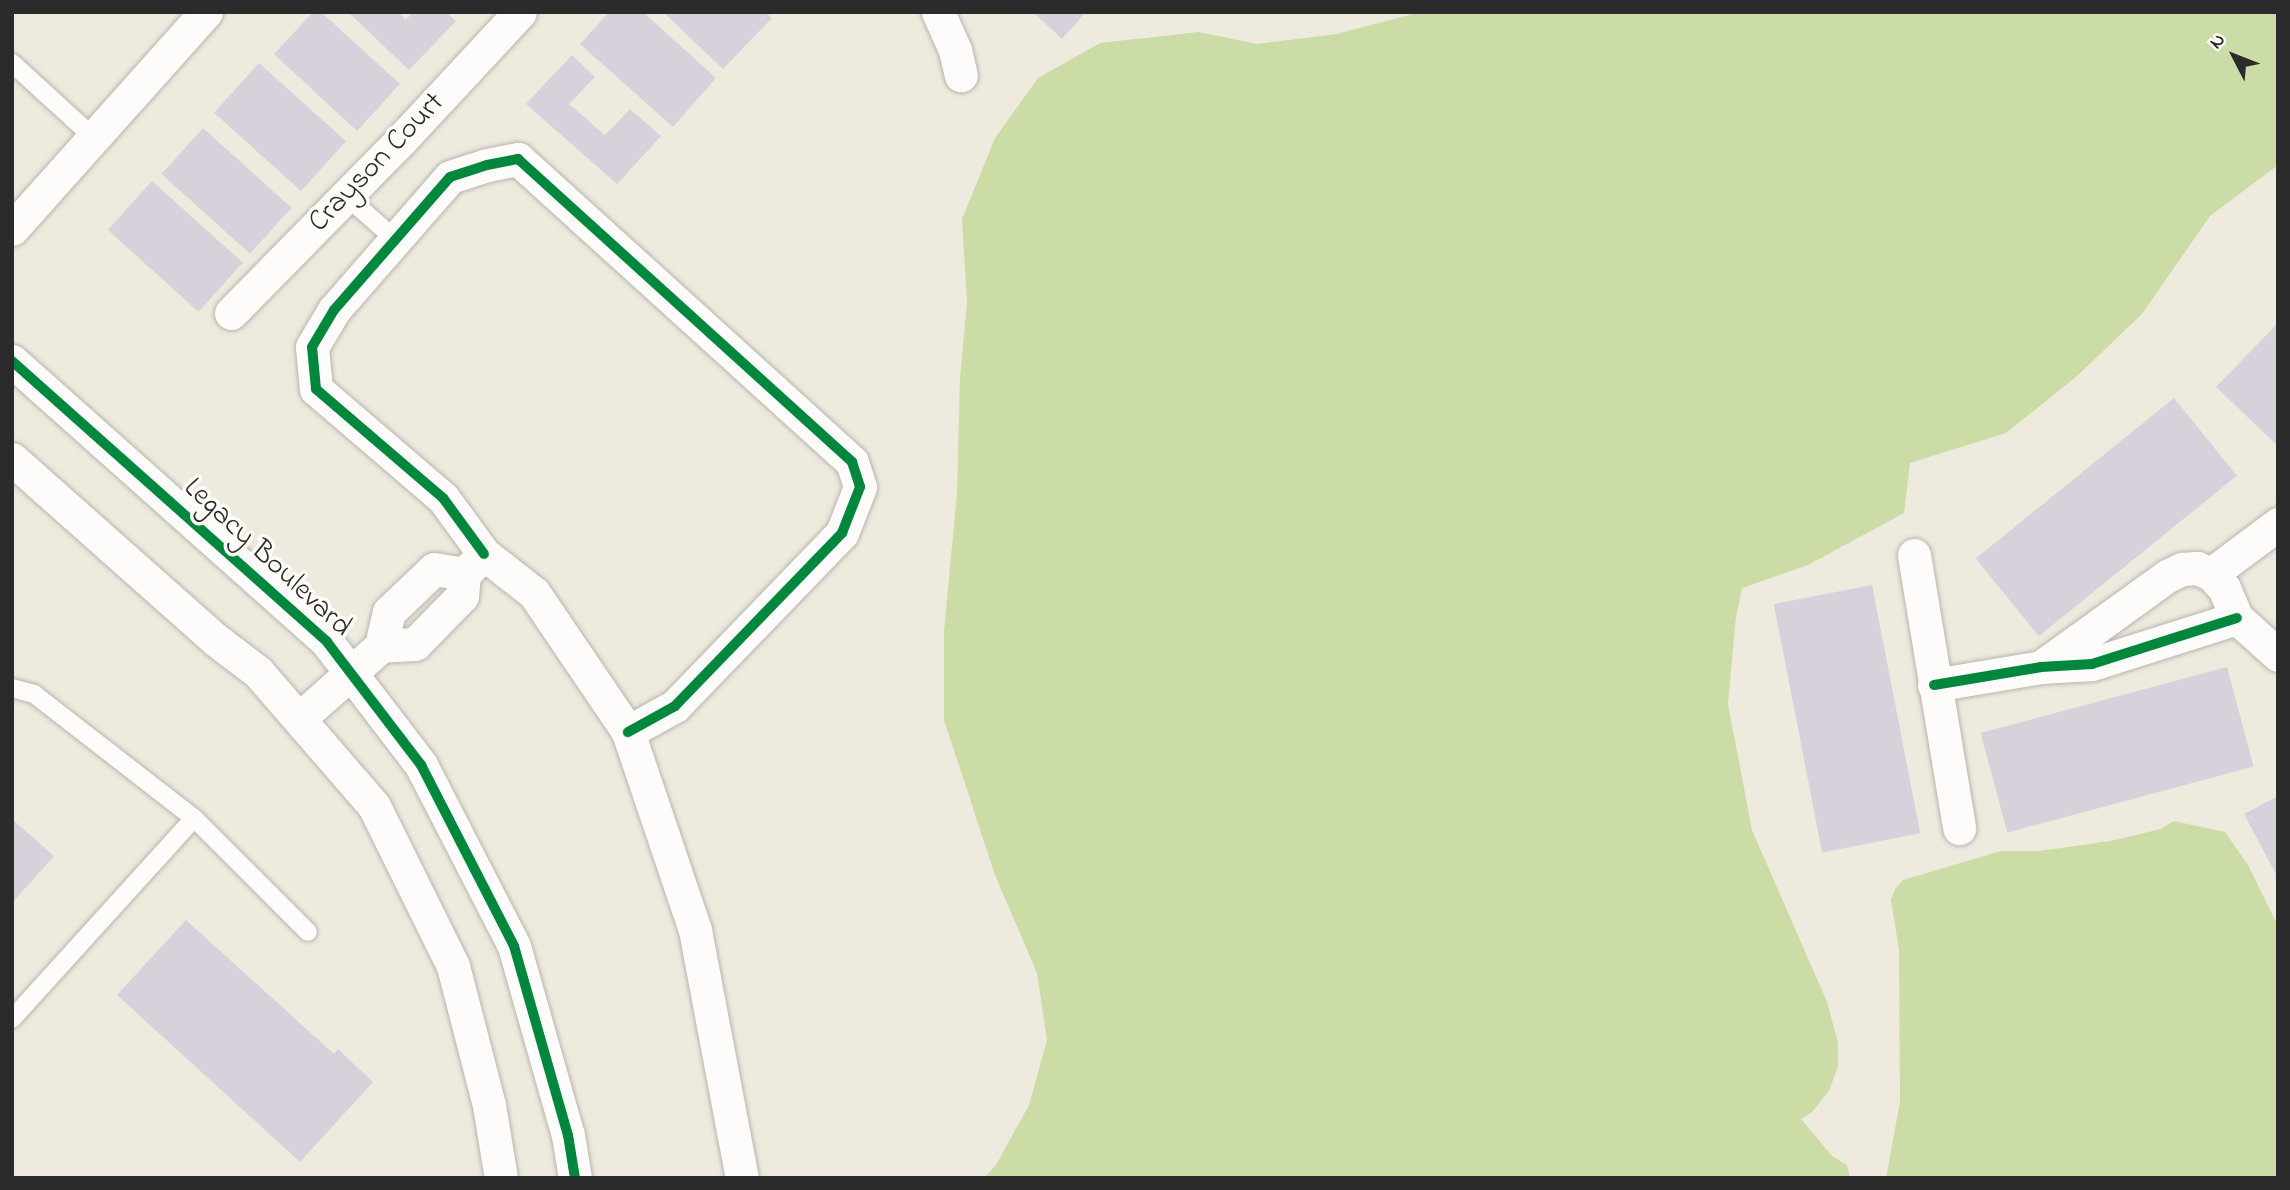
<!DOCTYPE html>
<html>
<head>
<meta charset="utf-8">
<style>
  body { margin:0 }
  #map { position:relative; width:2290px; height:1190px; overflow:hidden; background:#efeade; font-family:"Indie Flower",sans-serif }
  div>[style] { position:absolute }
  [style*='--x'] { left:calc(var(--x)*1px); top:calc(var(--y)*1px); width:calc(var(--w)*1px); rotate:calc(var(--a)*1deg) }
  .green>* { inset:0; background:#ccdca6 }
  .building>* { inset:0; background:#d6d1da; transform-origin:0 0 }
  .roads { filter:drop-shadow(0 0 2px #b8b5ae) drop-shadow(0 0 2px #b8b5ae) }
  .lane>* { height:18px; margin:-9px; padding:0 9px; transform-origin:9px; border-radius:9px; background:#fdfcfa }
  .street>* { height:33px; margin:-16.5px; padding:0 16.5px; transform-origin:16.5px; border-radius:16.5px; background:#fdfcfa }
  .cycleway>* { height:10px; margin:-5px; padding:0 5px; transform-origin:5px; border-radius:5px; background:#00873e }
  span { translate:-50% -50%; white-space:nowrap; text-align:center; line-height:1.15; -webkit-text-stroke:7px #fdfcf7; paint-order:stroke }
  .street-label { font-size:30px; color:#2b2b2b }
  .frame { position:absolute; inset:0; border:14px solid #2b2b2b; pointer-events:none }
  .north { position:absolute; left:2199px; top:21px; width:70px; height:70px; -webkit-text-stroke:5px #fdfcf7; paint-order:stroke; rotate:312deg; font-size:19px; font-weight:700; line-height:28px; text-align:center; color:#2b2b2b }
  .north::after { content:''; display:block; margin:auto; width:24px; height:32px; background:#2b2b2b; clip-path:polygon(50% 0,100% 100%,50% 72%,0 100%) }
</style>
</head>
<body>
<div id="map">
  <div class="green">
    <div style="clip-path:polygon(1421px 12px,2278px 12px,2278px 165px,2210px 216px,2142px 314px,2077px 376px,2006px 433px,1910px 463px,1904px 513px,1808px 565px,1742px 588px,1736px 617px,1728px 704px,1752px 830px,1827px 1002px,1838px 1042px,1838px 1066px,1829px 1091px,1812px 1112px,1801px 1119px,1832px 1156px,1847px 1165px,1850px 1178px,984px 1178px,996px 1165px,1029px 1105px,1047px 1040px,1037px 973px,995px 875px,944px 720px,944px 631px,957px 493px,960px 377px,967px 303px,962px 219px,995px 138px,1038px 78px,1100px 43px,1199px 32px,1257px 44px,1336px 34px)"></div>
    <div style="clip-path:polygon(2174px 821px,2225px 832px,2248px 865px,2278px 926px,2278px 1178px,1886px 1178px,1900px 1102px,1899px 950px,1891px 900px,1895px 889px,1903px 880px,2001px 851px,2040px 851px,2110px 841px,2161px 829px)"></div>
  </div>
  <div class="building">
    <div style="clip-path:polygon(313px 12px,321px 12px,400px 84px,357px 131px,274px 54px)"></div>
    <div style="clip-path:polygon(348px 12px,398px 12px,406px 20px,413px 12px,446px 12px,456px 21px,409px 70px)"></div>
    <div style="clip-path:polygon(609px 12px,643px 12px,716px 78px,673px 127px,580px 44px)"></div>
    <div style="clip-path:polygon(663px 12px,765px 12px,772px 18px,723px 69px)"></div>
    <div style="clip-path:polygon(1033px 12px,1086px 12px,1062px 39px)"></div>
    <div style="clip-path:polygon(572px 55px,595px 77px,569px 104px,605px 135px,630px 109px,661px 136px,617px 184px,526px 104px)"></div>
    <div style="left:259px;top:63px;width:117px;height:67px;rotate:42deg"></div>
    <div style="left:203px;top:128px;width:119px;height:62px;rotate:42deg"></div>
    <div style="left:152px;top:181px;width:122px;height:66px;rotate:42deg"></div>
    <div style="clip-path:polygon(2278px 323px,2278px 446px,2216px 387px)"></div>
    <div style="left:2174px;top:398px;width:100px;height:255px;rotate:51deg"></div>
    <div style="left:1872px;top:585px;width:253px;height:100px;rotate:79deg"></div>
    <div style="left:2227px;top:667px;width:103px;height:255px;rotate:75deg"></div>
    <div style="clip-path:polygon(2278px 796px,2278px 878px,2244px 814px)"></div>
    <div style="clip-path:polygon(12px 819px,54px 856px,12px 903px)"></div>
    <div style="clip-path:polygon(186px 920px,334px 1054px,338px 1049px,373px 1082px,300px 1162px,117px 995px)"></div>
  </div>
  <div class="roads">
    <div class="lane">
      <div style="--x:12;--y:63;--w:111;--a:42.4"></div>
      <div style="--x:346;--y:196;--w:67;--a:41.3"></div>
      <div style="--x:12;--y:688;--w:23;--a:15"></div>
      <div style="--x:34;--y:694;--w:202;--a:37.8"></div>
      <div style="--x:194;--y:818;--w:161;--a:45"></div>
      <div style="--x:12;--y:1019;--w:271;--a:-47.8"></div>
    </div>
    <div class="street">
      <div style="--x:938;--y:12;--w:42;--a:65.9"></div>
      <div style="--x:955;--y:50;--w:26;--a:77"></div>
      <div style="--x:12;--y:229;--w:291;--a:-48.2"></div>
      <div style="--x:231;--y:313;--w:244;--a:-45.5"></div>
      <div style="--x:402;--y:139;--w:173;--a:-47.1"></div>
      <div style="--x:12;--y:361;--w:422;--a:41.7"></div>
      <div style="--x:327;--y:642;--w:155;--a:52.6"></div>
      <div style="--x:421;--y:765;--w:203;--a:62.8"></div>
      <div style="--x:514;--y:946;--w:197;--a:74.1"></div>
      <div style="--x:568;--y:1135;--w:44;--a:80.8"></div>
      <div style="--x:12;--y:459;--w:273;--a:41.6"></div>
      <div style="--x:216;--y:640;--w:53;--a:37.3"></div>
      <div style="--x:258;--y:672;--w:177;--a:49.1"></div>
      <div style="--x:374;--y:806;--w:178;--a:63.7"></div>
      <div style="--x:453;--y:966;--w:144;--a:75.5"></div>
      <div style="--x:489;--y:1105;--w:74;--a:80.7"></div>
      <div style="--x:484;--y:554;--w:69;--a:-126.2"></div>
      <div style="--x:443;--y:498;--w:167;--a:-139.4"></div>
      <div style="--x:316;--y:389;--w:42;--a:-95.4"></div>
      <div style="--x:312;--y:347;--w:43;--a:-59.3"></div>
      <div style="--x:334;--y:310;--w:176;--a:-48.9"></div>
      <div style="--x:450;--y:177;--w:39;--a:-18"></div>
      <div style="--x:487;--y:165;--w:32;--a:-11"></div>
      <div style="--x:518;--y:159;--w:451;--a:42.2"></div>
      <div style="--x:852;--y:462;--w:26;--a:72"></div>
      <div style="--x:860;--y:487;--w:49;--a:111.4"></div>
      <div style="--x:842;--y:533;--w:240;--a:134"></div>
      <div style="--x:675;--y:706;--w:54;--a:151"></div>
      <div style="--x:1914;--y:555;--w:277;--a:80.6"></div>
      <div style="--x:464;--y:574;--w:28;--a:-45"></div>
      <div style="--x:484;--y:554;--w:63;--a:38"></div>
      <div style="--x:534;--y:593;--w:168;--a:55.9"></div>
      <div style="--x:628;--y:732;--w:209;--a:71.3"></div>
      <div style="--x:695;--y:930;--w:252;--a:79.3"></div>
      <div style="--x:2211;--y:574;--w:84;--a:-36.7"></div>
      <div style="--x:2041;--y:667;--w:155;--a:-35.8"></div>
      <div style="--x:2167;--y:576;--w:17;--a:-25"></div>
      <div style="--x:2182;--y:569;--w:15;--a:-4"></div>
      <div style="--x:2197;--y:568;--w:15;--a:23"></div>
      <div style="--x:2211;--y:574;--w:19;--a:47"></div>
      <div style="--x:2224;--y:588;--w:33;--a:67"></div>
      <div style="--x:2237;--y:618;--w:55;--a:42.1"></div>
      <div style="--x:1934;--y:685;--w:109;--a:-9.5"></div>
      <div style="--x:2041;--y:667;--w:51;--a:-3.4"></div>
      <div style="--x:2092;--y:664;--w:152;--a:-17.6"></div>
      <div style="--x:299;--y:719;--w:110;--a:-41.7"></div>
      <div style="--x:381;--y:646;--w:35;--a:-77"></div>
      <div style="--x:389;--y:612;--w:62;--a:-43.7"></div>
      <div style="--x:434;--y:569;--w:30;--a:9"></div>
      <div style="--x:464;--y:574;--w:22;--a:95"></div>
      <div style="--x:462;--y:596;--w:67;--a:134.4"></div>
      <div style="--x:415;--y:644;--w:34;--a:177"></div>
    </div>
  </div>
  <div class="cycleway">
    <div style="--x:12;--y:361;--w:422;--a:41.7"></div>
    <div style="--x:327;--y:642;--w:155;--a:52.6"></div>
    <div style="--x:421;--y:765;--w:203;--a:62.8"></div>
    <div style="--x:514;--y:946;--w:197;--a:74.1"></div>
    <div style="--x:568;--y:1135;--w:44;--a:80.8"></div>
    <div style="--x:484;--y:554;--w:69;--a:-126.2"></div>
    <div style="--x:443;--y:498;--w:167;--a:-139.4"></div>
    <div style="--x:316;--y:389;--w:42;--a:-95.4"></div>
    <div style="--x:312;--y:347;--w:43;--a:-59.3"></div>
    <div style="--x:334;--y:310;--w:176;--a:-48.9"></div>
    <div style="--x:450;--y:177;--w:39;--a:-18"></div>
    <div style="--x:487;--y:165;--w:32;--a:-11"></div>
    <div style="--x:518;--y:159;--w:451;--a:42.2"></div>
    <div style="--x:852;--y:462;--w:26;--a:72"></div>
    <div style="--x:860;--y:487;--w:49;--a:111.4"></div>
    <div style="--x:842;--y:533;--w:240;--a:134"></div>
    <div style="--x:675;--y:706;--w:54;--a:151"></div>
    <div style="--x:1934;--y:685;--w:109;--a:-9.5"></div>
    <div style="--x:2041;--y:667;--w:51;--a:-3.4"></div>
    <div style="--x:2092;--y:664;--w:152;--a:-17.6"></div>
  </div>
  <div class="street-label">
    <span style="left:377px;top:163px;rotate:-46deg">Crayson Court</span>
    <span style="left:267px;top:558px;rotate:43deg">Legacy Boulevard</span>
  </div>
  <div class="frame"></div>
  <div class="north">N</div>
</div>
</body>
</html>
